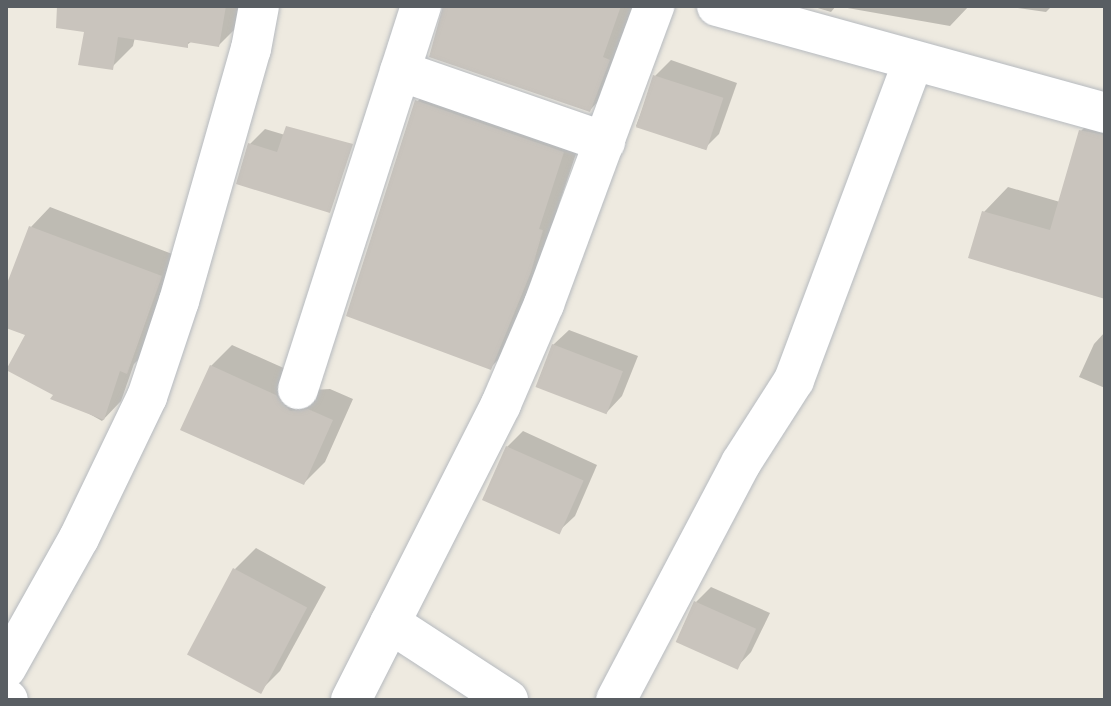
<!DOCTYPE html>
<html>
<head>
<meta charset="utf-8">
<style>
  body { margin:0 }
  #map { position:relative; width:1111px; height:706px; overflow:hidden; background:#eeeae0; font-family:Cabin,sans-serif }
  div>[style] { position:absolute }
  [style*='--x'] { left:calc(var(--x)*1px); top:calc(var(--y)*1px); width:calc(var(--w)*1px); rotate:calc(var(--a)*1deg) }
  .shadow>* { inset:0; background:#0003 }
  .building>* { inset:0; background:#c9c4bd; transform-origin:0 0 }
  .roads { filter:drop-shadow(0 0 2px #b6babf) drop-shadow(0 0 2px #b6babf) }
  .street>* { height:40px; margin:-20px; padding:0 20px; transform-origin:20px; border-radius:20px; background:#fff }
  span { translate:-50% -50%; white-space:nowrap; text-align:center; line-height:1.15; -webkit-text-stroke:7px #fff; paint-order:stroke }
  .frame { position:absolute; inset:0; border:8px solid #595e63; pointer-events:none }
</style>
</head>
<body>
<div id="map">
  <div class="shadow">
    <div style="clip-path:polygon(90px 6px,243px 6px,240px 24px,219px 45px,192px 41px,187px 45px,135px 37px,133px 46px,112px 67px)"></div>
    <div style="clip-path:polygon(445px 6px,636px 6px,614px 85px,590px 110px)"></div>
    <div style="clip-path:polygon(811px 6px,969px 6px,950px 26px,836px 6px,831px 12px)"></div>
    <div style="clip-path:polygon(1003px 6px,1052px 6px,1046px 12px)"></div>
    <div style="clip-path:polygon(671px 60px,737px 83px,719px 134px,704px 149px,636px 126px,655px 76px)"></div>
    <div style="clip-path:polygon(436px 82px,583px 133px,557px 210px,561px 211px,510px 348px,490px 368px,417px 102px)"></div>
    <div style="clip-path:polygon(1105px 106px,1105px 297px,984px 212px,1008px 187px,1060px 202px,1081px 131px)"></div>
    <div style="clip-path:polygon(265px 129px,322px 146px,313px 186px,250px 144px)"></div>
    <div style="clip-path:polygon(50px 207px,180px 257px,146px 352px,134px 364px,121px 401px,102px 421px,9px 369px,28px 334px,6px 325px,6px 291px,31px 227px)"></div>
    <div style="clip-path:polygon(569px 330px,638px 356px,622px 396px,607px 412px,553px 345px)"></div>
    <div style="clip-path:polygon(1105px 332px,1105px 388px,1079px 377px,1094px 344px)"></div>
    <div style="clip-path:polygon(232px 345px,297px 374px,312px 390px,330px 389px,353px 399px,325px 462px,304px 483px,211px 366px)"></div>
    <div style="clip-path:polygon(523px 431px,597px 465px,575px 516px,559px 531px,507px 447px)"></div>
    <div style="clip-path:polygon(256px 548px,326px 587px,280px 671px,259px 692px,235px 569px)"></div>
    <div style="clip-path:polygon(711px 587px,770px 613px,751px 652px,736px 668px,696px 602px)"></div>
  </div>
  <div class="building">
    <div style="clip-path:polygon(57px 6px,226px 6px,219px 47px,188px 42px,188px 48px,118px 37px,113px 70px,78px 65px,84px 32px,56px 28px)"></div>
    <div style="clip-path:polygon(443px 6px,621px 6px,603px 57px,610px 60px,590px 112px,429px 57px)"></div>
    <div style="left:653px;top:75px;width:74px;height:55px;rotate:18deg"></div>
    <div style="clip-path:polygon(415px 100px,564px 152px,539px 229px,543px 230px,531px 272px,491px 370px,346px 316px)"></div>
    <div style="clip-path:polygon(286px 126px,353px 144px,330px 213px,236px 184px,248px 143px,277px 152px)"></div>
    <div style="clip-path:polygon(1079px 130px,1105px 135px,1105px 299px,968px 258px,982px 211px,1050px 230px)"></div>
    <div style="clip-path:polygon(29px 226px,162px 276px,127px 374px,120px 371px,104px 420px,50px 399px,53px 395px,6px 370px,25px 335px,6px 328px,6px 286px)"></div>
    <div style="left:552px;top:344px;width:76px;height:46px;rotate:21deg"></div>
    <div style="clip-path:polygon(210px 365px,276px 395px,290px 411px,308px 409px,333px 420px,304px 485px,180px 430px)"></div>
    <div style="left:506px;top:446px;width:85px;height:59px;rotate:24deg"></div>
    <div style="left:233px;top:568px;width:84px;height:98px;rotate:28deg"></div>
    <div style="left:694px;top:601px;width:68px;height:45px;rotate:24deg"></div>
  </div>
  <div class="roads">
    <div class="street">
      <div style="--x:717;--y:6;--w:402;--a:15.4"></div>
      <div style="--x:400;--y:71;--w:217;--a:19.1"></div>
      <div style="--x:298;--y:389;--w:402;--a:-72.2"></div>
      <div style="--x:390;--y:623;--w:141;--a:33.1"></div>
      <div style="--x:6;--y:668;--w:149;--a:-60.7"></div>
      <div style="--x:79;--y:538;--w:157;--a:-64.3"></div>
      <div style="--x:147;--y:397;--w:101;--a:-71.6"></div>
      <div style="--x:179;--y:301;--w:262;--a:-74.1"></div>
      <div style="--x:251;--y:49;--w:44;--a:-79.5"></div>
      <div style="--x:6;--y:699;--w:2;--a:27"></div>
      <div style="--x:351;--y:700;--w:332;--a:-63.1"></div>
      <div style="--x:501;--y:404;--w:109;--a:-66.7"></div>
      <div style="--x:544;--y:304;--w:318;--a:-69.7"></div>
      <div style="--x:616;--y:700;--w:268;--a:-62.2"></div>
      <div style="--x:741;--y:463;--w:98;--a:-57.4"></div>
      <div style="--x:794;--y:380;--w:340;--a:-69.5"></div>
    </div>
  </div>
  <div class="frame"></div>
</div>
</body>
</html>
